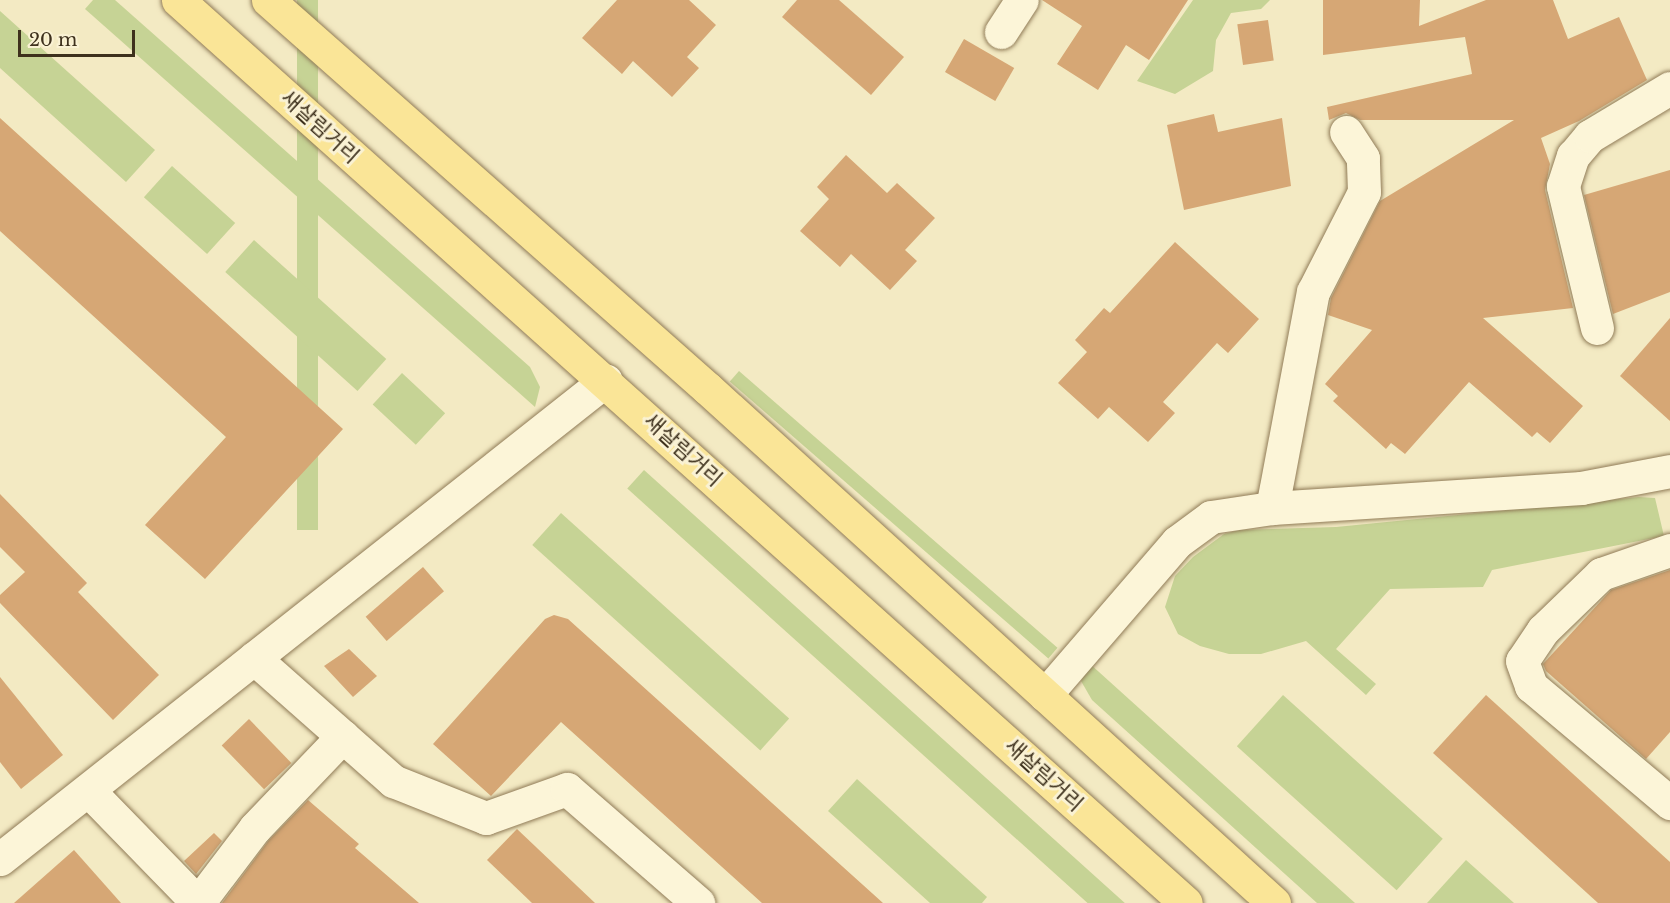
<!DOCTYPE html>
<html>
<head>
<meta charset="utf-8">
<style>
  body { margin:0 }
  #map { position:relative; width:1670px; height:903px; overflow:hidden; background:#f3eac3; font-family:"Libre Baskerville","Noto Sans KR",serif }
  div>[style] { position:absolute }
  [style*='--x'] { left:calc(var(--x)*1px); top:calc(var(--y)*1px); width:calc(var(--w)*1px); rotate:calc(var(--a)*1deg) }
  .green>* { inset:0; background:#c6d395; transform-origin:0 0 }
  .building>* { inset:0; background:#d6a775; transform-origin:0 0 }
  .roads { filter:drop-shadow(0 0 2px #907b57) drop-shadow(0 0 2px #907b57) }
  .minor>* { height:33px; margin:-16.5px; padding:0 16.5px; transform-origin:16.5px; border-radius:16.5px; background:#fcf5d8 }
  .major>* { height:33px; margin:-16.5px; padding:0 16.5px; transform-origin:16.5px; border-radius:16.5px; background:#fae597 }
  span { translate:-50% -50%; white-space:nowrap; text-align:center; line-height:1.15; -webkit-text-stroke:6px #faf2d4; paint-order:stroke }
  .street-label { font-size:21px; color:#3e311d }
  .scale { position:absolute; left:18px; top:30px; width:117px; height:27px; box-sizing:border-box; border:3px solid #3e311d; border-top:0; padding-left:8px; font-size:18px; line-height:21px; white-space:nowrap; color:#3e311d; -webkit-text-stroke:4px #faf2d4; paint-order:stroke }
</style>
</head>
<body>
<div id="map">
  <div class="green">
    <div style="clip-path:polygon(93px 0,115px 0,530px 367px,540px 387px,535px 407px,85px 9px)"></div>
    <div style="left:297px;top:0;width:21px;height:530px"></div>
    <div style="clip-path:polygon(1193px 0,1270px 0,1261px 9px,1231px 13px,1216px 40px,1213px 71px,1175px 94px,1137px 81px)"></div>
    <div style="clip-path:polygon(0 11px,155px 150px,126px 182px,0 68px)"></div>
    <div style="left:172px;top:166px;width:85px;height:42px;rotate:42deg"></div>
    <div style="left:254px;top:240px;width:178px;height:43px;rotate:42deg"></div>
    <div style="left:739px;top:371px;width:422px;height:14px;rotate:41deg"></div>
    <div style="left:402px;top:373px;width:59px;height:43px;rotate:43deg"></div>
    <div style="left:644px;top:470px;width:647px;height:25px;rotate:42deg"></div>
    <div style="clip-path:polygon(1639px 497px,1655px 498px,1664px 536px,1492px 570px,1483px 587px,1390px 589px,1336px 649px,1376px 684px,1366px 695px,1306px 641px,1261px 654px,1229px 654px,1200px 646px,1178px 634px,1165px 607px,1175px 576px,1193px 557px,1224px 534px,1239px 530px,1336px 527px)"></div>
    <div style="left:561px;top:513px;width:307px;height:43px;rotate:42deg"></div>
    <div style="clip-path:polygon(1089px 663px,1355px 903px,1317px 903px,1092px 700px,1081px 681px)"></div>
    <div style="left:1283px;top:695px;width:215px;height:69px;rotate:42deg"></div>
    <div style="clip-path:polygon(857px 779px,987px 897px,982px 903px,930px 903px,828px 811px)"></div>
    <div style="clip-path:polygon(1466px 860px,1514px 903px,1427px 903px)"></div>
  </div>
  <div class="building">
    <div style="clip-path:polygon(617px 0,689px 0,716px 25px,687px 57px,699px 68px,672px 97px,633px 61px,622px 74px,582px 38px)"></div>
    <div style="clip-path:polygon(797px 0,839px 0,904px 57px,871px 95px,782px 17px)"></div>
    <div style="clip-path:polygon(1042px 0,1188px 0,1149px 60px,1126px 45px,1098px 90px,1057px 64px,1082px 26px)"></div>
    <div style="clip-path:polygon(1323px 0,1420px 0,1419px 26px,1486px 0,1553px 0,1568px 39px,1619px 17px,1647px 80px,1579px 121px,1541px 138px,1550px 164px,1545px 190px,1573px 308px,1483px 318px,1583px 406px,1550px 443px,1537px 432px,1532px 437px,1469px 382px,1405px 454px,1391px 443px,1386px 449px,1333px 401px,1338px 396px,1325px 384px,1372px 330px,1328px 315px,1331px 298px,1380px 201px,1514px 120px,1360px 120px,1346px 113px,1329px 120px,1327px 107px,1472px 74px,1465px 37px,1323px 55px)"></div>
    <div style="left:1268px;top:20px;width:41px;height:31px;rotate:82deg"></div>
    <div style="left:964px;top:39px;width:58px;height:38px;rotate:30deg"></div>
    <div style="clip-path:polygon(1214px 114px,1218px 132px,1282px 118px,1291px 186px,1184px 210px,1167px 125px)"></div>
    <div style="clip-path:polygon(0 118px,343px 429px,205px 579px,145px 525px,226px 437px,0 231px)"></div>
    <div style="clip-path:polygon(846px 155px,887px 193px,897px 183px,935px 218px,905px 250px,917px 261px,890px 290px,851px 254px,840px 267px,800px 231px,829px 199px,817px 187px)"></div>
    <div style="clip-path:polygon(1670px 170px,1670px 292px,1613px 314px,1584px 195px)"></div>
    <div style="clip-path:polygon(1175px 242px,1259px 319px,1228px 353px,1217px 343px,1163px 402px,1175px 413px,1148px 442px,1109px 407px,1098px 419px,1058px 383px,1087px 352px,1075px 340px,1104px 308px,1110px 313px)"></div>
    <div style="clip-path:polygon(1670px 318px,1670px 421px,1620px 376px)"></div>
    <div style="clip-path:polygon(0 494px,87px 583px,78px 592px,159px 675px,113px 720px,0 603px,0 595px,25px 572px,0 547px)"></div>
    <div style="left:423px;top:567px;width:32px;height:76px;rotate:49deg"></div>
    <div style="clip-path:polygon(1670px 570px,1670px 732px,1646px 759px,1546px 671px,1543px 664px,1611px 590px)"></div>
    <div style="clip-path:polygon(554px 615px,568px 619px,883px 903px,762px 903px,561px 722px,491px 796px,433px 744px,545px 619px)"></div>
    <div style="clip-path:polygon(349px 649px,377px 676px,353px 697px,324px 666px)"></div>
    <div style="clip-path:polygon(0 677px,63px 755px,21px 789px,0 762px)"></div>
    <div style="clip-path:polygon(1486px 695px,1670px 862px,1670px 903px,1598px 903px,1433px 753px)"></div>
    <div style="left:249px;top:719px;width:61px;height:38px;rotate:46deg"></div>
    <div style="clip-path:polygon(308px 800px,359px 844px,355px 848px,419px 903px,222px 903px,269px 840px)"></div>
    <div style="clip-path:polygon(517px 829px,595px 903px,532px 903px,487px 860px)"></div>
    <div style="clip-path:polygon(214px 833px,222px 841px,196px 874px,184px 861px)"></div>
    <div style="clip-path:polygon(74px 850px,121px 903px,14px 903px)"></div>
  </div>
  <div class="roads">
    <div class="minor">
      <div style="--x:1001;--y:32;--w:38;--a:-57"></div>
      <div style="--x:1597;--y:328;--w:146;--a:-103.5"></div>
      <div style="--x:1563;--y:186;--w:32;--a:-72"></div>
      <div style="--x:1573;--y:156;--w:26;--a:-50"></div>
      <div style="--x:1590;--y:136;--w:93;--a:-31"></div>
      <div style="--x:1272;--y:508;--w:220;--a:-79.3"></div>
      <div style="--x:1313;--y:292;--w:112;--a:-63"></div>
      <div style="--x:1364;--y:192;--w:34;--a:-92"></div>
      <div style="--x:1363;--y:158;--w:31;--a:-123"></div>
      <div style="--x:1670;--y:550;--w:73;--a:160.8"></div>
      <div style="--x:1601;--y:574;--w:81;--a:136"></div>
      <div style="--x:1543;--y:630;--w:37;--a:124"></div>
      <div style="--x:1522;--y:661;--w:27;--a:70"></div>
      <div style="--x:1531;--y:686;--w:182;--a:40.1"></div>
      <div style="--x:254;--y:658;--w:186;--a:41.5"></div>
      <div style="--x:393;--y:781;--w:100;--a:21.7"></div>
      <div style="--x:486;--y:818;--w:86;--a:-19.7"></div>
      <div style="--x:567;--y:789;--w:174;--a:41"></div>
      <div style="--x:1045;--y:695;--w:202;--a:-49.2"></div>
      <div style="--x:1177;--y:542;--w:42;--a:-36.3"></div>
      <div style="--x:1211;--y:517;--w:62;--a:-8.4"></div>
      <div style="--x:1272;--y:508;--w:310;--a:-3.7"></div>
      <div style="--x:1581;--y:488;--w:91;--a:-10.8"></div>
      <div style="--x:88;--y:790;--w:158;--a:45.8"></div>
      <div style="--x:0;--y:859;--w:772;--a:-38.32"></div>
      <div style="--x:198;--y:903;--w:94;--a:-52.8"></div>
      <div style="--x:255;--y:828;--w:127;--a:-46.3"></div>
    </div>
    <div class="major">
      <div style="--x:178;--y:0;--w:1353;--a:41.86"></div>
      <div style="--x:268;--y:0;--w:586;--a:41.47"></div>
      <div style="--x:707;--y:388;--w:766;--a:42.25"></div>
    </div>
  </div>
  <div class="street-label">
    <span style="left:320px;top:127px;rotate:42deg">새살림거리</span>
    <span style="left:683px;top:450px;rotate:42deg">새살림거리</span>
    <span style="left:1044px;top:775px;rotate:42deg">새살림거리</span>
  </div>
  <div class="scale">20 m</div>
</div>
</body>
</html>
